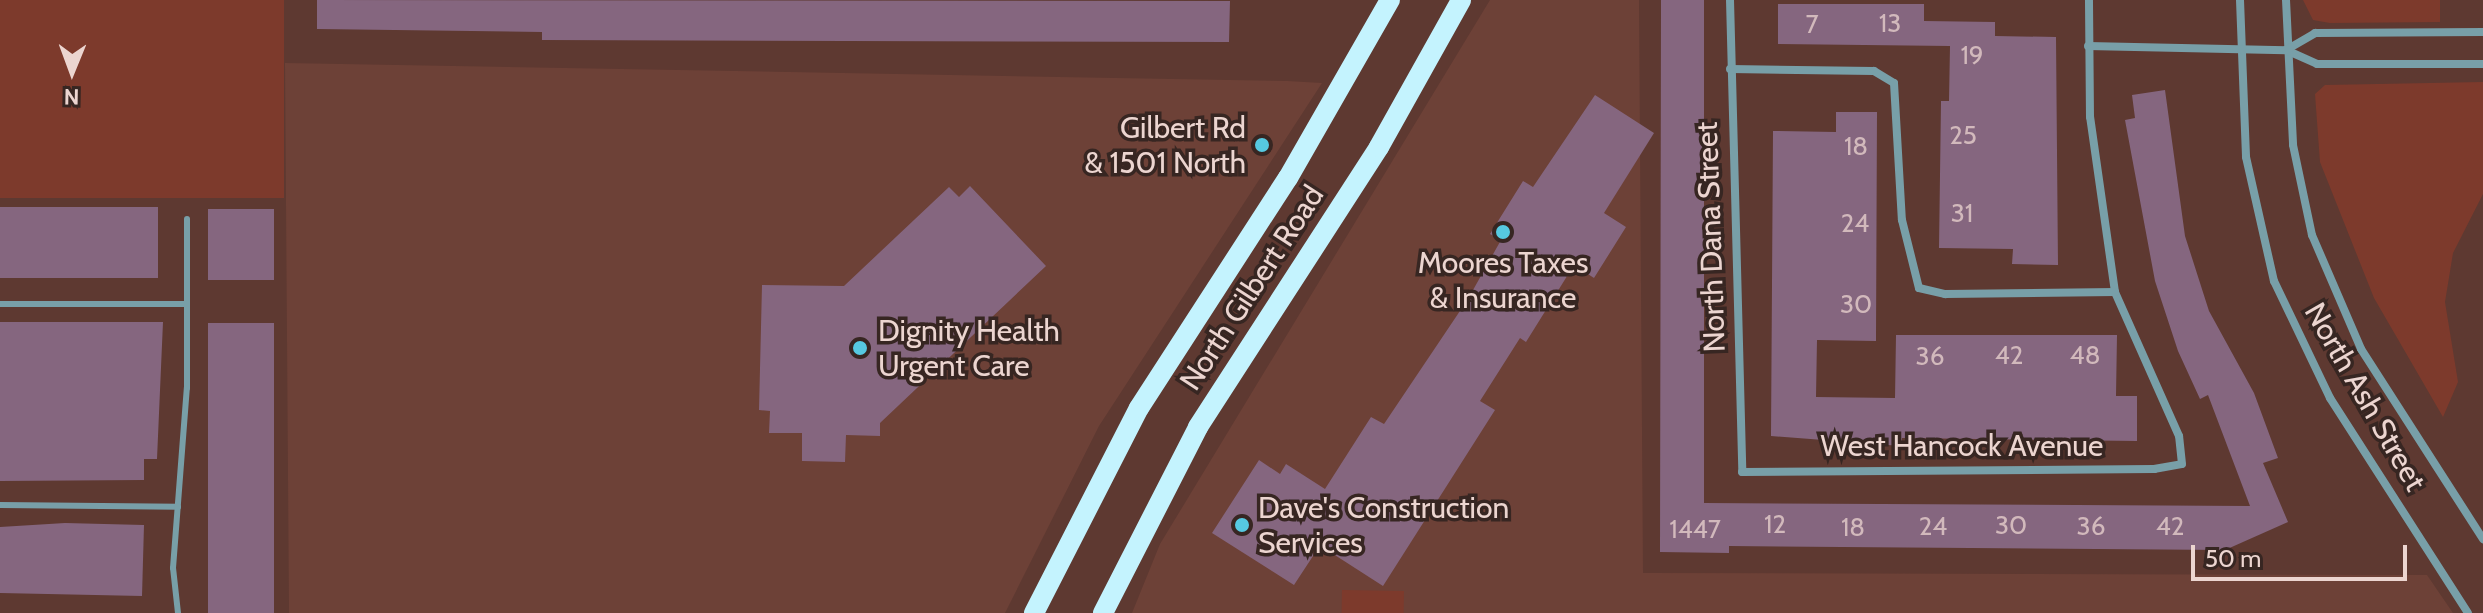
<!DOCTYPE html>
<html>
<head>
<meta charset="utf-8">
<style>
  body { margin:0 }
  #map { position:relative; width:2483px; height:613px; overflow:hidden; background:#5e3931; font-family:Cabin,sans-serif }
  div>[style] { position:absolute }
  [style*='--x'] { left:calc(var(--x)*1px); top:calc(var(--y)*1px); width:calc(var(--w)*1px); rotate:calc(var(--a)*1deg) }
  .built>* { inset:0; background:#6d4137 }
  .green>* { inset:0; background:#7d3a2c; transform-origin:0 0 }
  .building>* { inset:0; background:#85667f; transform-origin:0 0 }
  .lane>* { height:6px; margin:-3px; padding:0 3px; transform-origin:3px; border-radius:3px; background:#789fa8 }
  .street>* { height:8px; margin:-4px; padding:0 4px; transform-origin:4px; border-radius:4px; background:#789fa8 }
  .primary>* { height:20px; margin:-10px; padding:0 10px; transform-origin:10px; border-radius:10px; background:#c4f3fe }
  .dots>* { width:22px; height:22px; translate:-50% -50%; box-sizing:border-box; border:4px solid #372622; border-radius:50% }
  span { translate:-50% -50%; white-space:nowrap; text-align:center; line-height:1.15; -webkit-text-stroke:7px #372622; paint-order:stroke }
  .number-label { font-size:26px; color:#d2b9bc }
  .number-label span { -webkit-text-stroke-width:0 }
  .poi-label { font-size:30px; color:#ecd5d0 }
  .right { translate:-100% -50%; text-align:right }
  .left { translate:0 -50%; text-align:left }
  .street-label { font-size:30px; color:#ecd5d0 }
  .north { position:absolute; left:32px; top:32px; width:80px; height:80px; -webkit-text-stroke:6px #372622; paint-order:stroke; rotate:181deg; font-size:22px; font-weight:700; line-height:32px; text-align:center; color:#ecd5d0 }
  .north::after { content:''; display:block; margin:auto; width:28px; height:36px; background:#ecd5d0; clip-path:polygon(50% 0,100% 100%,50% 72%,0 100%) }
  .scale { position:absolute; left:2191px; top:545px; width:216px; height:36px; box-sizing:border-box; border:4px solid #ecd5d0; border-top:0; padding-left:10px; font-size:24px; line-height:28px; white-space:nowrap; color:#ecd5d0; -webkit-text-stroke:6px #372622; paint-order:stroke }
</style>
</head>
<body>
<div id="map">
  <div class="built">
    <div style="clip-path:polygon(1490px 0,1639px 0,1643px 573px,2427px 575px,2453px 613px,1132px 613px,1160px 544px)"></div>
    <div style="clip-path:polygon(285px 63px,1287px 81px,1322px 83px,1099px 426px,1005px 613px,289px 613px)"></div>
  </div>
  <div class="green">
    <div style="left:0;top:0;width:284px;height:198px"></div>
    <div style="clip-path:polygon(2303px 0,2440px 0,2440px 22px,2330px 23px,2313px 20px)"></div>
    <div style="clip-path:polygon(2483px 82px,2483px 194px,2453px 253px,2445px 302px,2458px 382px,2443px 417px,2374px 298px,2320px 162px,2315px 94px,2325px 85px)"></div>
    <div style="left:1342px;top:590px;width:62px;height:23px;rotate:1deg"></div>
  </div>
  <div class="building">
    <div style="clip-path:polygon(317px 0,1230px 1px,1229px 42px,542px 40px,542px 32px,317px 29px)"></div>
    <div style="clip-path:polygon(1661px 0,1704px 0,1704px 503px,2250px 506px,2208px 395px,2200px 399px,2178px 351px,2155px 281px,2125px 120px,2135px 118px,2132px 95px,2165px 90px,2185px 236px,2209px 311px,2254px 393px,2278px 458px,2263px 463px,2288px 522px,2225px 550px,1729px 546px,1729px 553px,1660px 552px)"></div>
    <div style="clip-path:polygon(1778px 4px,1924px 4px,1924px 21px,1995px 22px,1995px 36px,2056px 37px,2058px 265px,2012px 264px,2013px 249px,1939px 248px,1941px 101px,1949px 101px,1950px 46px,1778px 44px)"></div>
    <div style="clip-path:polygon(1595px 95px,1654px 133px,1604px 213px,1626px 227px,1594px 278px,1574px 265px,1526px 342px,1520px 338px,1480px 401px,1495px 410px,1383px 586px,1313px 541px,1313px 556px,1294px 585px,1212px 533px,1259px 460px,1280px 474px,1286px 464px,1325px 489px,1371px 417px,1384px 424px,1468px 299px,1501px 240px,1490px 234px,1523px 181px,1533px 187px)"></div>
    <div style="clip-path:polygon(1836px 112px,1877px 112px,1876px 341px,1817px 340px,1816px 397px,1895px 398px,1896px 335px,2117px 335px,2116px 396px,2137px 396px,2137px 441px,1902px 438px,1901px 446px,1771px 436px,1773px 131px,1836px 132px)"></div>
    <div style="clip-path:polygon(970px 186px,1046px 266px,880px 423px,880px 436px,846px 435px,845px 462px,802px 461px,802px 433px,769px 433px,770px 411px,759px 410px,762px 285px,844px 286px,949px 187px,959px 197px)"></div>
    <div style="left:0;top:207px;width:158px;height:71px"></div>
    <div style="left:208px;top:209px;width:66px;height:71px"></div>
    <div style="clip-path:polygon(0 322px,163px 322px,157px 459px,144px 459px,144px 480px,0 481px)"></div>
    <div style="left:208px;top:323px;width:66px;height:290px"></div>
    <div style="clip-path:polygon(65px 523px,144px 525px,142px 596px,0 593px,0 527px)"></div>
  </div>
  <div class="lane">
    <div style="--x:0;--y:304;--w:186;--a:0"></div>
    <div style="--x:0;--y:505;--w:178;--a:0.6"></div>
    <div style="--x:178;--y:613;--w:45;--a:-96.3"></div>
    <div style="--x:173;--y:568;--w:181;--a:-85.6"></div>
    <div style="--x:187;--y:388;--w:169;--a:-90"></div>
  </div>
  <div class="street">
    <div style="--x:1730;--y:0;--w:472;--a:88.5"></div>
    <div style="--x:1742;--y:472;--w:412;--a:-0.4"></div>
    <div style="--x:2154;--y:469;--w:28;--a:-10"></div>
    <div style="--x:2182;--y:464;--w:28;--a:-96"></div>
    <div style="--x:2179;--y:436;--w:158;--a:-114"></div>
    <div style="--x:2115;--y:292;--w:177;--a:-98.1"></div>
    <div style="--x:2090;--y:117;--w:117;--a:-90.5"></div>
    <div style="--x:2240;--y:0;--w:157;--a:87.8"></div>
    <div style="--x:2246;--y:157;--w:127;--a:77.3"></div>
    <div style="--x:2274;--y:281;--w:130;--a:64.4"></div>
    <div style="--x:2330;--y:398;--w:255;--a:57.3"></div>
    <div style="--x:2286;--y:0;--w:145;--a:87.2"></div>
    <div style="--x:2293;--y:145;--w:92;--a:78.1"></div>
    <div style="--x:2312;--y:235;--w:124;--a:66.7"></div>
    <div style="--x:2361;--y:349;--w:226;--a:57.3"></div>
    <div style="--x:2088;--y:46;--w:198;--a:1.2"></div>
    <div style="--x:2286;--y:50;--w:34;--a:24"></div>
    <div style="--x:2317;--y:64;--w:166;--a:0"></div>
    <div style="--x:2286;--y:50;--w:34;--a:-30"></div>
    <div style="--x:2315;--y:33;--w:168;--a:-0.3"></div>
    <div style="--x:1730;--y:69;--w:144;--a:0.8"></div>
    <div style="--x:1874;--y:71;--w:23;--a:31"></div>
    <div style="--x:1894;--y:83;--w:137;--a:86.7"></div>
    <div style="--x:1902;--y:220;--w:70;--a:76"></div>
    <div style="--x:1919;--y:288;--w:27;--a:13"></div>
    <div style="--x:1945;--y:294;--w:170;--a:-0.7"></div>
  </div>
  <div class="primary">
    <div style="--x:1034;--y:613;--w:230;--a:-62.9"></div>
    <div style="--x:1139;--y:408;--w:274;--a:-57.1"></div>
    <div style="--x:1288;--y:178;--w:205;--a:-60.2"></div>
    <div style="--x:1103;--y:613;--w:209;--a:-62.9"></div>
    <div style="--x:1198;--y:427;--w:333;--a:-57.1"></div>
    <div style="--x:1379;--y:147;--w:168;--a:-60.8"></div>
  </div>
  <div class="dots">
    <div style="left:1262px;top:145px;background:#56c9e1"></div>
    <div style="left:1503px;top:232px;background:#56c9e1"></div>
    <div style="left:860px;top:348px;background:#56c9e1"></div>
    <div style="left:1242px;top:525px;background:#56c9e1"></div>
  </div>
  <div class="number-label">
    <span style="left:1890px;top:24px">13</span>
    <span style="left:1812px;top:25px">7</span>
    <span style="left:1972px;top:56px">19</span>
    <span style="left:1963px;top:136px">25</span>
    <span style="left:1856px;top:147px">18</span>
    <span style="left:1962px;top:214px">31</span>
    <span style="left:1855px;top:224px">24</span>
    <span style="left:1856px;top:305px">30</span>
    <span style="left:2009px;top:356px">42</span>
    <span style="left:2085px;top:356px">48</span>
    <span style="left:1930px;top:357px">36</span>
    <span style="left:1775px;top:525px">12</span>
    <span style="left:2011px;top:526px">30</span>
    <span style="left:1933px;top:527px">24</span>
    <span style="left:2091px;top:527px">36</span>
    <span style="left:2170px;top:527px">42</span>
    <span style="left:1853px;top:528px">18</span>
    <span style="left:1695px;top:530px">1447</span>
  </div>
  <div class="poi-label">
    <span class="right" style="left:1246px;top:145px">Gilbert Rd<br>&amp; 1501 North</span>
    <span style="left:1503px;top:280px">Moores Taxes<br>&amp; Insurance</span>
    <span class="left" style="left:878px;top:348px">Dignity Health<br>Urgent Care</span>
    <span class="left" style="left:1258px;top:525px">Dave's Construction<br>Services</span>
  </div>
  <div class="street-label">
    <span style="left:1711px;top:237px;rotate:-92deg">North Dana Street</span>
    <span style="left:1252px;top:288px;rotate:-57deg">North Gilbert Road</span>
    <span style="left:2365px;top:397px;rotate:60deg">North Ash Street</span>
    <span style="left:1962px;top:446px">West Hancock Avenue</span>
  </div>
  <div class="north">N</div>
  <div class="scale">50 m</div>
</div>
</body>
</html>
